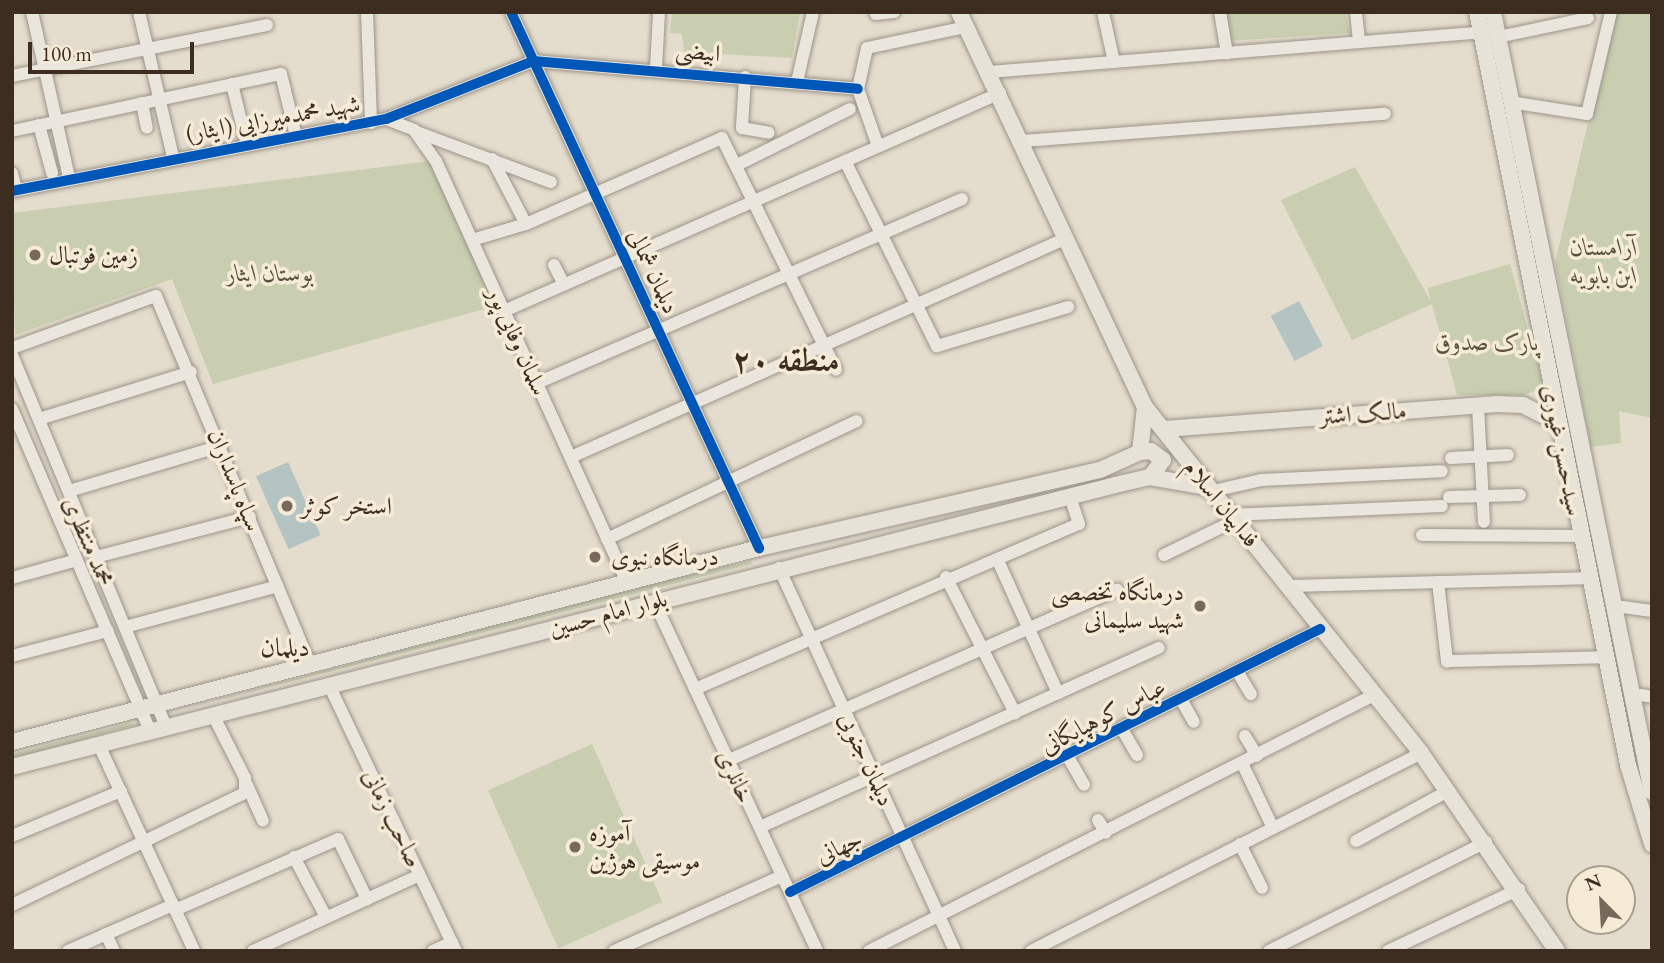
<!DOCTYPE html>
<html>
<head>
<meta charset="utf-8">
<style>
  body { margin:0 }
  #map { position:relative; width:1664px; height:963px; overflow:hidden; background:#e4dccc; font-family:"EB Garamond",Amiri,serif }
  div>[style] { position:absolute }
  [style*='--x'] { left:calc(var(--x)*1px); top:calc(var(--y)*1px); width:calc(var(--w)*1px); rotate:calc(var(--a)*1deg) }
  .green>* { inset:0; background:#c8ceaf; transform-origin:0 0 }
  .water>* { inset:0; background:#b4c4c2; transform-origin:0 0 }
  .roads { filter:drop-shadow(0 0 2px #9b948a) drop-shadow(0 0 2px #9b948a) }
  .minor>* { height:12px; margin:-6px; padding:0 6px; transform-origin:6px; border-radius:6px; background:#eae6de }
  .major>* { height:16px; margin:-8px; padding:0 8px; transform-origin:8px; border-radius:8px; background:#e7e2d8 }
  .cycleway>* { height:10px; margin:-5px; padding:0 5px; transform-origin:5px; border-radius:5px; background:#0057b8 }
  .dots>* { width:19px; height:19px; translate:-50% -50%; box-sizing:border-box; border:4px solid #f5ebd7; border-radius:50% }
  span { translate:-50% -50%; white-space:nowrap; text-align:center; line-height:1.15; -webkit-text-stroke:7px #f5ebd7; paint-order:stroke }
  .street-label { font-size:24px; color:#3d2d21 }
  .park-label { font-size:24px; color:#5a523f; font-style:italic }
  .poi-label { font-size:24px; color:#3d2d21 }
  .left { translate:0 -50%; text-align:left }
  .right { translate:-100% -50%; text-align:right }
  .neighbourhood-label { font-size:26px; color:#3d2d21 }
  .district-label { font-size:32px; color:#3d2d21; font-weight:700 }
  .frame { position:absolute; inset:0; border:14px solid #3d2d21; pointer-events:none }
  .north { position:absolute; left:1566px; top:865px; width:70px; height:70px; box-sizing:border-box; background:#f5ebd7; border:2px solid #ab9f8e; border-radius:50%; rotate:336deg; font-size:19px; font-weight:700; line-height:28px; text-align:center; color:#3d2d21 }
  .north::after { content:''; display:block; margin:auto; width:24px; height:32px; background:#776a5d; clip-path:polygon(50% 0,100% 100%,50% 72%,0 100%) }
  .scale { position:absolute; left:28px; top:42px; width:166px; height:32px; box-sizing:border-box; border:4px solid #3d2d21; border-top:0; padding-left:9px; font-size:21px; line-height:24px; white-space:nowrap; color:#3d2d21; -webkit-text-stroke:5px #f5ebd7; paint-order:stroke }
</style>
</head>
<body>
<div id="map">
  <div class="green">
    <div style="clip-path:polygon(672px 12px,800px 12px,792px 58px,684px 52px,682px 34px,670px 33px)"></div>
    <div style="clip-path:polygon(1223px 12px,1345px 12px,1350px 33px,1227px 41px)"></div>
    <div style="clip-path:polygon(1614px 12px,1652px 12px,1652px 418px,1619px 411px,1621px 443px,1591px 447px,1555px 263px)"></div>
    <div style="clip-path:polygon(431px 161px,495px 306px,213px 384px,172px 279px,15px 335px,12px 213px)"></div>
    <div style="clip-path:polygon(1355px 167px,1430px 300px,1428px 288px,1510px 264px,1542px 380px,1536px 390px,1525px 395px,1457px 395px,1432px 304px,1352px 340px,1281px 200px)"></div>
    <div style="clip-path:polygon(751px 561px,752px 564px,180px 710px,656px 582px)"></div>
    <div style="clip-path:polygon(130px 723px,134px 725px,12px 759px,12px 754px)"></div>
    <div style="left:592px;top:744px;width:173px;height:114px;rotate:66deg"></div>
  </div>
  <div class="water">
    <div style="left:1299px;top:301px;width:51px;height:32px;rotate:62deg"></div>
    <div style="left:288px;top:462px;width:80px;height:35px;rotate:66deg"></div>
  </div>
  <div class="roads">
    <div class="minor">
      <div style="--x:32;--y:12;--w:170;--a:77.4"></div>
      <div style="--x:139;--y:12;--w:149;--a:76.8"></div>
      <div style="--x:367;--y:12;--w:111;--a:87.9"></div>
      <div style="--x:511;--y:12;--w:591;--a:65.17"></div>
      <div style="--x:1103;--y:12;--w:51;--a:77.6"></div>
      <div style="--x:1220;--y:12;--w:42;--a:80.3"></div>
      <div style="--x:1356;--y:12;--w:30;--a:84"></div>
      <div style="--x:876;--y:14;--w:18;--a:-6"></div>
      <div style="--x:1498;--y:37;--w:92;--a:-11.9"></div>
      <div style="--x:656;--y:68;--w:56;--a:-86.9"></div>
      <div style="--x:989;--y:72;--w:494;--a:-4.6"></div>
      <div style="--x:12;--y:76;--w:260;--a:-11.3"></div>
      <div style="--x:745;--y:77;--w:51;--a:93.4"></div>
      <div style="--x:742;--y:128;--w:27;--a:10"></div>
      <div style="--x:797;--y:82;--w:72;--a:-77.1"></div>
      <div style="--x:232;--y:84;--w:63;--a:76.2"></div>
      <div style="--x:858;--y:89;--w:42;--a:-77.6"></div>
      <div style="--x:867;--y:48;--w:101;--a:-12"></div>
      <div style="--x:858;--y:89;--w:60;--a:70.7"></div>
      <div style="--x:1510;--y:102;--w:78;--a:8.9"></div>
      <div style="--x:1587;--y:114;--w:105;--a:-76.8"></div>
      <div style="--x:142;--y:103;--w:25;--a:79"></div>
      <div style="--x:386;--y:119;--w:30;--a:21"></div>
      <div style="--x:414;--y:130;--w:38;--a:55"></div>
      <div style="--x:436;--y:161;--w:463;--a:65.6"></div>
      <div style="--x:39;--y:125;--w:50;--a:74.8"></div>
      <div style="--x:12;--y:131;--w:275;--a:-12"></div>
      <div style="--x:281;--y:74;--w:64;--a:76.4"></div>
      <div style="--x:417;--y:132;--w:143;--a:20.5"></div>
      <div style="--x:1022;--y:141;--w:364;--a:-4.3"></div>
      <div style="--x:492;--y:159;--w:73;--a:62.4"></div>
      <div style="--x:845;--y:161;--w:207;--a:63.6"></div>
      <div style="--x:937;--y:346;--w:137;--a:-16.6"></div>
      <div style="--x:737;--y:165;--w:126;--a:-26.4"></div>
      <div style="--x:12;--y:173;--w:17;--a:77"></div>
      <div style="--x:12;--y:191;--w:381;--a:-10.9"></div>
      <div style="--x:386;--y:119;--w:158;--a:-21.5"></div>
      <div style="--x:533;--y:61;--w:326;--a:4.9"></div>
      <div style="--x:472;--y:240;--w:56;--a:-16.5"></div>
      <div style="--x:526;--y:224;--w:214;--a:-23.7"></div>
      <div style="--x:722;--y:138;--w:258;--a:63.8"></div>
      <div style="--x:554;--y:265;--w:22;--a:63"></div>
      <div style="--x:504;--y:311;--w:542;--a:-23.73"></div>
      <div style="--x:12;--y:348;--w:153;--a:-19.9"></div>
      <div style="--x:156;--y:296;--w:400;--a:67.3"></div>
      <div style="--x:12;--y:355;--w:403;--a:67.5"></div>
      <div style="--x:537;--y:383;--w:463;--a:-23.4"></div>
      <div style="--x:1478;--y:405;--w:117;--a:87.1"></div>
      <div style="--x:12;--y:409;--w:350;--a:66.8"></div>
      <div style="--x:39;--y:419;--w:159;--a:-17.2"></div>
      <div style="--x:571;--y:457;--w:542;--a:-23.82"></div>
      <div style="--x:1451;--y:458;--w:57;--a:-3"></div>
      <div style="--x:69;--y:491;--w:159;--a:-16.5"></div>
      <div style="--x:1209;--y:492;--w:53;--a:-13"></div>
      <div style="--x:1261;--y:480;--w:181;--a:-2.8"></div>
      <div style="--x:1449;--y:497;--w:71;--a:-1.6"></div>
      <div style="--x:1229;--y:515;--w:213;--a:-2.4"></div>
      <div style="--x:1422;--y:535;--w:159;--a:0.4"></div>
      <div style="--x:607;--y:539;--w:276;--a:-25.3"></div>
      <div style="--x:1164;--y:555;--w:78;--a:-25.9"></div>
      <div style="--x:96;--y:557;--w:159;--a:-14.6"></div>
      <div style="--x:999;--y:563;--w:143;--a:65.6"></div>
      <div style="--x:779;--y:568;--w:422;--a:65.3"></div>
      <div style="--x:946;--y:577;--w:153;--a:63.1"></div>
      <div style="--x:12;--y:578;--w:67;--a:-15.5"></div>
      <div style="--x:1438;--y:582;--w:80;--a:83.5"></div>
      <div style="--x:1447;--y:661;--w:159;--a:-1.4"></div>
      <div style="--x:1287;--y:586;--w:302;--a:-1.5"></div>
      <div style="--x:654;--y:601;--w:386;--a:65"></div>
      <div style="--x:1623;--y:607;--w:29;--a:8"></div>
      <div style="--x:125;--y:627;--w:158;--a:-15"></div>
      <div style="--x:12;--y:656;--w:99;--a:-14.6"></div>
      <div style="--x:1237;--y:671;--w:27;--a:59"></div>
      <div style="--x:329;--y:685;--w:295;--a:64.5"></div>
      <div style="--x:695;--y:689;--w:418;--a:-23.3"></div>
      <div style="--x:1079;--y:524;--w:19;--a:-108"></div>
      <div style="--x:1641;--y:695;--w:11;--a:10"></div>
      <div style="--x:1181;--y:699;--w:26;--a:61"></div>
      <div style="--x:1122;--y:729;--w:30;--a:60"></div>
      <div style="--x:1245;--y:736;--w:23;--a:59"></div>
      <div style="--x:99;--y:745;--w:227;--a:65.2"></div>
      <div style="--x:1068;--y:757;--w:32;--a:60"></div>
      <div style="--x:729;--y:760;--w:424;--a:-23.7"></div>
      <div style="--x:1242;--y:763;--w:72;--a:64.5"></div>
      <div style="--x:247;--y:785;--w:39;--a:66"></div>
      <div style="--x:1098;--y:820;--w:15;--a:58"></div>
      <div style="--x:760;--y:827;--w:437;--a:-24.2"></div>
      <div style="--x:12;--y:836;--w:118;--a:-22.4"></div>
      <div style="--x:1356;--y:841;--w:105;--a:-28.5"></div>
      <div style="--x:1240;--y:844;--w:49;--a:63.4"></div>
      <div style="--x:294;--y:857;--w:68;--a:61.9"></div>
      <div style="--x:790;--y:892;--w:592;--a:-26.39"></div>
      <div style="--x:12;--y:905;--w:259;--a:-25.7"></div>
      <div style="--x:245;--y:793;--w:15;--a:-90"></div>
      <div style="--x:245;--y:778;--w:71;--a:-116.9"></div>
      <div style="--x:175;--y:910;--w:178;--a:-23.5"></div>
      <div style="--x:338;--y:839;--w:67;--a:64.2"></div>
      <div style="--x:106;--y:934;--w:19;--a:65"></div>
      <div style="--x:68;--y:951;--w:115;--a:-23.7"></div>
      <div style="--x:253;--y:951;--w:183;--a:-24.5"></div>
      <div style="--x:433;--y:951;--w:21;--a:-25"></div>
      <div style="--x:614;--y:951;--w:184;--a:-24.1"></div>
      <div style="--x:869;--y:951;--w:566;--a:-26.88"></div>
      <div style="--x:1031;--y:951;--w:437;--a:-26.9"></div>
      <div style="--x:1269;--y:951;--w:243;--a:-26.7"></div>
      <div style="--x:1388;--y:951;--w:145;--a:-25.3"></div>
    </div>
    <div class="major">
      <div style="--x:959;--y:12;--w:437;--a:64.8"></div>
      <div style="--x:1145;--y:407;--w:443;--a:51.4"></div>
      <div style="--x:1421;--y:753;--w:240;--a:55.5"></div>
      <div style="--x:1477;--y:12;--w:768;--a:78.66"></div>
      <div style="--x:1628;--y:765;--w:83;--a:73.1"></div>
      <div style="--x:1493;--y:12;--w:796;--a:78.48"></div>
      <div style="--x:1164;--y:429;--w:334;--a:-4.3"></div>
      <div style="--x:1497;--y:404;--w:26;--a:2"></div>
      <div style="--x:1523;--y:405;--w:38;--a:27"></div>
      <div style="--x:1140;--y:452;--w:11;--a:-5"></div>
      <div style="--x:1151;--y:451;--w:15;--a:37"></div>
      <div style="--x:1163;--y:460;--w:21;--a:127"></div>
      <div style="--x:12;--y:742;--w:772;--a:-14.56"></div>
      <div style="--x:759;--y:548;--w:350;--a:-12.9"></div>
      <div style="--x:1100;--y:470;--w:44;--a:-24.2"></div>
      <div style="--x:1140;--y:452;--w:45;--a:-83.7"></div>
      <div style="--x:12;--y:767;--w:1138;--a:-14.34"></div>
      <div style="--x:1115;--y:485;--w:36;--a:-13"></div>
      <div style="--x:1150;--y:477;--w:57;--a:10.1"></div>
    </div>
  </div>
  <div class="cycleway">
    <div style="--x:511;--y:12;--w:591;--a:65.17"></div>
    <div style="--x:12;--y:191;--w:381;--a:-10.9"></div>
    <div style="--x:386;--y:119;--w:158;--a:-21.5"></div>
    <div style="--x:533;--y:61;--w:326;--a:4.9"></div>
    <div style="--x:790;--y:892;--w:592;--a:-26.39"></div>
  </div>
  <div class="dots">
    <div style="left:35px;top:255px;background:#776a5d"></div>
    <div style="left:287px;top:506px;background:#776a5d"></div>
    <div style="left:595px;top:557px;background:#776a5d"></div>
    <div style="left:1200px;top:606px;background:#776a5d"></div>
    <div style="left:575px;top:847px;background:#776a5d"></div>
  </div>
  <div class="street-label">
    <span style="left:698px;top:51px;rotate:6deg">ابیضی</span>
    <span style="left:273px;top:118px;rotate:-10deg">شهید محمدمیرزایی (ایثار)</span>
    <span style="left:654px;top:271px;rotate:65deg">دیلمان شمالی</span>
    <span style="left:518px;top:341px;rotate:66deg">سلمان وفایی پور</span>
    <span style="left:1363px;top:413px;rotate:-4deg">مالک اشتر</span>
    <span style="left:1563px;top:450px;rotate:79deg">سیدحسن غیوری</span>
    <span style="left:235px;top:480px;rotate:68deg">سپاه پاسداران</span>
    <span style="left:1222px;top:503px;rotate:51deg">فداییان اسلام</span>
    <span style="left:89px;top:541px;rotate:67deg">محمد منتظری</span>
    <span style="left:608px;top:613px;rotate:-15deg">بلوار امام حسین</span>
    <span style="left:1103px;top:716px;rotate:-27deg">عباس کوهپایگانی</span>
    <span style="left:867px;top:759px;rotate:65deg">دیلمان جنوبی</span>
    <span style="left:736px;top:776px;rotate:65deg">خانلری</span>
    <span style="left:393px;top:818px;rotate:64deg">صاحب زمانی</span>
    <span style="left:839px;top:847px;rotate:-25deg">جهانی</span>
  </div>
  <div class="park-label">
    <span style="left:1604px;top:261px">آرامستان<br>ابن بابویه</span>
    <span style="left:270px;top:273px">بوستان ایثار</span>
    <span style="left:1487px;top:342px">پارک صدوق</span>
  </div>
  <div class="poi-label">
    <span class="left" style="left:49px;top:255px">زمین فوتبال</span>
    <span class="left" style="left:301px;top:506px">استخر کوثر</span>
    <span class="left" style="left:611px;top:557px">درمانگاه نبوی</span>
    <span class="right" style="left:1184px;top:606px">درمانگاه تخصصی<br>شهید سلیمانی</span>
    <span class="left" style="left:589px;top:847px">آموزه<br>موسیقی هوژین</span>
  </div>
  <div class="neighbourhood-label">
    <span style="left:285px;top:648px">دیلمان</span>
  </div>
  <div class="district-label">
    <span style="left:786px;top:360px">منطقه ۲۰</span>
  </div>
  <div class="frame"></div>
  <div class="north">N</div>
  <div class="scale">100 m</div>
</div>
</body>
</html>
